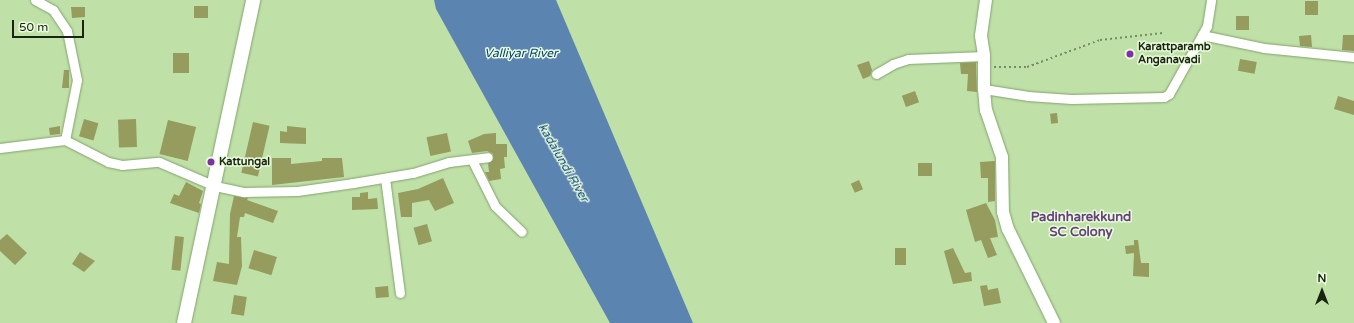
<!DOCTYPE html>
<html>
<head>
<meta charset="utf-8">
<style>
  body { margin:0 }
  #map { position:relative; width:1354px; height:323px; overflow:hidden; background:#bfe0a7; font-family:"Varela Round",sans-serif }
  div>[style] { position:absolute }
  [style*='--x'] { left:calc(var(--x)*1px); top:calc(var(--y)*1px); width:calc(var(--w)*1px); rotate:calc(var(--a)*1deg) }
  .water>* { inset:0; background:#5c84b1 }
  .building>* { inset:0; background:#969b5e; transform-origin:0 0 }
  .path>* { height:1.5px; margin-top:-0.75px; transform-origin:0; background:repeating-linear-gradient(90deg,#758d63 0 2px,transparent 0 5px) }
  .roads { filter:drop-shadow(0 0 1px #84a36d) drop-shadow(0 0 1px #84a36d) }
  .street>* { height:9px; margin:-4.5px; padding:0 4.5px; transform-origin:4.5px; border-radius:4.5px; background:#fff }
  .secondary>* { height:12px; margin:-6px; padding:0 6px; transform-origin:6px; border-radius:6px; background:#fff }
  .primary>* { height:14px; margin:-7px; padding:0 7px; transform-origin:7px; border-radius:7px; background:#fff }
  .dots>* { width:11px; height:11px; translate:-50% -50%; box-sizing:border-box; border:2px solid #eafbde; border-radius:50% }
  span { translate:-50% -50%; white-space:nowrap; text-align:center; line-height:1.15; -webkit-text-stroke:3px #eafbde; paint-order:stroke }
  .poi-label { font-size:11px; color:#19250f; font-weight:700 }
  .left { translate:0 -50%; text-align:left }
  .water-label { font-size:12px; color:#004078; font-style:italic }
  .quarter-label { font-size:13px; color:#65417a; font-weight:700 }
  .north { position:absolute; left:1302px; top:271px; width:40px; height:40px; -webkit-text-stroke:3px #eafbde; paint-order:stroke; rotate:0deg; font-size:11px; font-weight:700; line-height:16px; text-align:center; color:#19250f }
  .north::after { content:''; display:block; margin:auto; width:14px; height:18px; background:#19250f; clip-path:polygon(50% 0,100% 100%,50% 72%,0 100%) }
  .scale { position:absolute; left:12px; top:20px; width:72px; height:18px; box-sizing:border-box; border:2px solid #19250f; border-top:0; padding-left:5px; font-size:12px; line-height:14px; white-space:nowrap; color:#19250f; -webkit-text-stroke:3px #eafbde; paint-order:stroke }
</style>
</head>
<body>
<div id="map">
  <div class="water">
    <div style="clip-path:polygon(434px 0,556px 0,693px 323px,610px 323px,436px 9px)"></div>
  </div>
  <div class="building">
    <div style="left:1305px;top:1px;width:13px;height:14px"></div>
    <div style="left:194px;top:6px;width:14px;height:12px"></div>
    <div style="clip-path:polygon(71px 7px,85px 7px,85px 17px,72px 18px)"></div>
    <div style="left:1249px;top:16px;width:14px;height:13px;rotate:90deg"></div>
    <div style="clip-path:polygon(1311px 35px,1312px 47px,1300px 46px,1299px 36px)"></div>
    <div style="clip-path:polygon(1343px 35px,1354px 35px,1354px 51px,1342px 50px)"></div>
    <div style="left:173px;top:53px;width:16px;height:20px"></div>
    <div style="left:1240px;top:59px;width:17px;height:12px;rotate:10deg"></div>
    <div style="clip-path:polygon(869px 61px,872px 70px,870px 76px,863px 79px,857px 65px)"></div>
    <div style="clip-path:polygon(976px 62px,977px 92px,967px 91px,968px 74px,961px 74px,960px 63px)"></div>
    <div style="clip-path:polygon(64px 70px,69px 70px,69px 88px,62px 88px)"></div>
    <div style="left:915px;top:91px;width:12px;height:14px;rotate:70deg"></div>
    <div style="clip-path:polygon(1338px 96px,1354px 101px,1354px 115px,1334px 109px)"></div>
    <div style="left:1057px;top:113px;width:10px;height:7px;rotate:84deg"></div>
    <div style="left:84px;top:119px;width:15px;height:18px;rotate:16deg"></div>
    <div style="left:136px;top:119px;width:28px;height:18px;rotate:88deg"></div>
    <div style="left:168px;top:120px;width:29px;height:35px;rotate:14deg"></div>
    <div style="left:253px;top:122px;width:17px;height:52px;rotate:13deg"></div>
    <div style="clip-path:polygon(60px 126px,60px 134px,50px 135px,49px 128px)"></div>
    <div style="clip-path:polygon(287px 126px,306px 128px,306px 144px,280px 143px,280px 131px,287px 132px)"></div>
    <div style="left:447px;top:133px;width:19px;height:21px;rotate:78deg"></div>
    <div style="clip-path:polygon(496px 133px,496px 144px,507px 144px,507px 157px,504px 157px,505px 168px,500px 169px,501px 179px,489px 181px,485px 172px,489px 172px,488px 163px,493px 160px,493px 154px,487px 151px,472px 153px,468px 141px,484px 134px)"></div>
    <div style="clip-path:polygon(272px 158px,291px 158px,291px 164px,322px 161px,322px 158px,342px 158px,344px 177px,272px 185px)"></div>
    <div style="clip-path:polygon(995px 161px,995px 201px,988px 202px,988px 178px,981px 178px,980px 162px)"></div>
    <div style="left:918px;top:163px;width:14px;height:13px"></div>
    <div style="clip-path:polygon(443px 178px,454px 203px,435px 211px,429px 200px,412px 203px,412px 217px,401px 217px,398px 193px,418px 189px)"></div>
    <div style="left:859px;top:180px;width:10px;height:9px;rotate:66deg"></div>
    <div style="clip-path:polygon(186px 182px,203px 191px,199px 203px,201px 204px,199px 213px,170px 203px,174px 194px,179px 196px)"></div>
    <div style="clip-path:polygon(368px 192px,368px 199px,377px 198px,378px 209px,352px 210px,352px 197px,360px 197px,360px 193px)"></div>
    <div style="clip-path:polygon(234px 196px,248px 198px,247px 200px,278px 211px,273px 223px,245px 213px,244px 217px,240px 217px,237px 237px,241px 237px,242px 266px,237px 285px,213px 281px,217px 262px,229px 264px,230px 214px)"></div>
    <div style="clip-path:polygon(986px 203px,995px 220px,998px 237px,990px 238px,997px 255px,988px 258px,981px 240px,975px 242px,966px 210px)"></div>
    <div style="left:427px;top:224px;width:18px;height:14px;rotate:74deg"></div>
    <div style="clip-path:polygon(7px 234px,27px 253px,15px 265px,0 251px,0 240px)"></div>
    <div style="left:175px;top:236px;width:9px;height:34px;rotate:6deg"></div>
    <div style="clip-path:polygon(1134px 240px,1138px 240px,1141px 263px,1149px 263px,1149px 277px,1133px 276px,1134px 253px,1126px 254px,1125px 246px,1134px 245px)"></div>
    <div style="left:895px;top:248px;width:11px;height:17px"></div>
    <div style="clip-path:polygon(953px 248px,965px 273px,971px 272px,972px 281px,953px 284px,944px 251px)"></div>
    <div style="left:254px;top:250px;width:24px;height:19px;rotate:17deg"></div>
    <div style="clip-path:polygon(80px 252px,95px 261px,84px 272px,72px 264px)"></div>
    <div style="clip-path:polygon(987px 285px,988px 290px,998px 288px,1001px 303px,984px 306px,980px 286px)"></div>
    <div style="left:388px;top:286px;width:11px;height:13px;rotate:85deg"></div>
    <div style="left:234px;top:295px;width:13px;height:19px;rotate:9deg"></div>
  </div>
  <div class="path">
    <div style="--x:994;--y:67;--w:33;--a:0"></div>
    <div style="--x:1027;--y:67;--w:78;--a:-20.3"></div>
    <div style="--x:1100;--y:40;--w:63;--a:-6.3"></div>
  </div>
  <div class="roads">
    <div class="street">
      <div style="--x:35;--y:0;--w:21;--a:29"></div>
      <div style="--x:53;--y:10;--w:25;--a:56"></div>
      <div style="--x:67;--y:31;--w:50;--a:78.5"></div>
      <div style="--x:77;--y:80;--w:61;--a:101.3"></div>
      <div style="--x:1202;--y:35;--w:10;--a:-61"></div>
      <div style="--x:1207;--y:26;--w:26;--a:-81"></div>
      <div style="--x:876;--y:74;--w:20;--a:-30"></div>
      <div style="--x:893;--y:64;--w:16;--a:-18"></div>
      <div style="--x:908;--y:59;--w:76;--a:-2.3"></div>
      <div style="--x:984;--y:89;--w:45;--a:9"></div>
      <div style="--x:1028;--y:96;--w:43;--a:4"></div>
      <div style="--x:1071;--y:99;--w:93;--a:-1.2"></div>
      <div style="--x:1164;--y:97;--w:6;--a:-31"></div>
      <div style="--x:1169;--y:94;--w:68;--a:-60.8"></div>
      <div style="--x:1202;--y:35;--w:63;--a:11.8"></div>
      <div style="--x:1264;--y:48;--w:90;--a:5.7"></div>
      <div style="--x:0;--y:148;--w:65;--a:-7"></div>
      <div style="--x:65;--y:140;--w:48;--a:27.1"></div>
      <div style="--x:108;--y:162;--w:14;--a:12"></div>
      <div style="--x:122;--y:165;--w:37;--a:-5"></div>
      <div style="--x:159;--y:162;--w:61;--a:23.2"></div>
      <div style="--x:215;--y:186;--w:30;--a:12"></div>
      <div style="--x:244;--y:192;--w:53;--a:-1.1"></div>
      <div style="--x:297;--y:191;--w:57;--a:-8.1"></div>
      <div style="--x:353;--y:183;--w:61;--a:-9.5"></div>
      <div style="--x:413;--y:173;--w:38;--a:-17"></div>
      <div style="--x:449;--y:162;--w:39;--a:-7"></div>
      <div style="--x:472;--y:160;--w:51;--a:63.4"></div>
      <div style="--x:495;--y:206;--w:37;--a:44"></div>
      <div style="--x:385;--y:178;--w:116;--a:82.6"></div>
    </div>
    <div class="secondary">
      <div style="--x:986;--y:0;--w:36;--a:98"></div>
      <div style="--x:981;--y:36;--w:20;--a:81"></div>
      <div style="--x:984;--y:56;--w:33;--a:90"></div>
      <div style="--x:984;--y:89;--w:21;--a:85"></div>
      <div style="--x:986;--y:110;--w:50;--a:71.2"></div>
      <div style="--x:1002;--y:157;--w:55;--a:89"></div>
      <div style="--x:1003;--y:212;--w:18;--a:74"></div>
      <div style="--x:1008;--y:229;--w:105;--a:63.9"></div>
    </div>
    <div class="primary">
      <div style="--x:184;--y:323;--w:330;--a:-77.9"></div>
    </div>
  </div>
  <div class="dots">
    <div style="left:1130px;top:54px;background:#7e31a3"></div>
    <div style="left:211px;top:162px;background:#7e31a3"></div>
  </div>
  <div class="poi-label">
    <span class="left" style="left:1138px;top:54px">Karattparamb<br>Anganavadi</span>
    <span class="left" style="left:219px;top:162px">Kattungal</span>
  </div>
  <div class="water-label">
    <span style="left:521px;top:54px">Valliyar River</span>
    <span style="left:563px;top:163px;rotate:60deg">kadalundi River</span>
  </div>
  <div class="quarter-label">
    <span style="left:1081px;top:225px">Padinharekkund<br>SC Colony</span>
  </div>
  <div class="north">N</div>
  <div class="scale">50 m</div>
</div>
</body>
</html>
